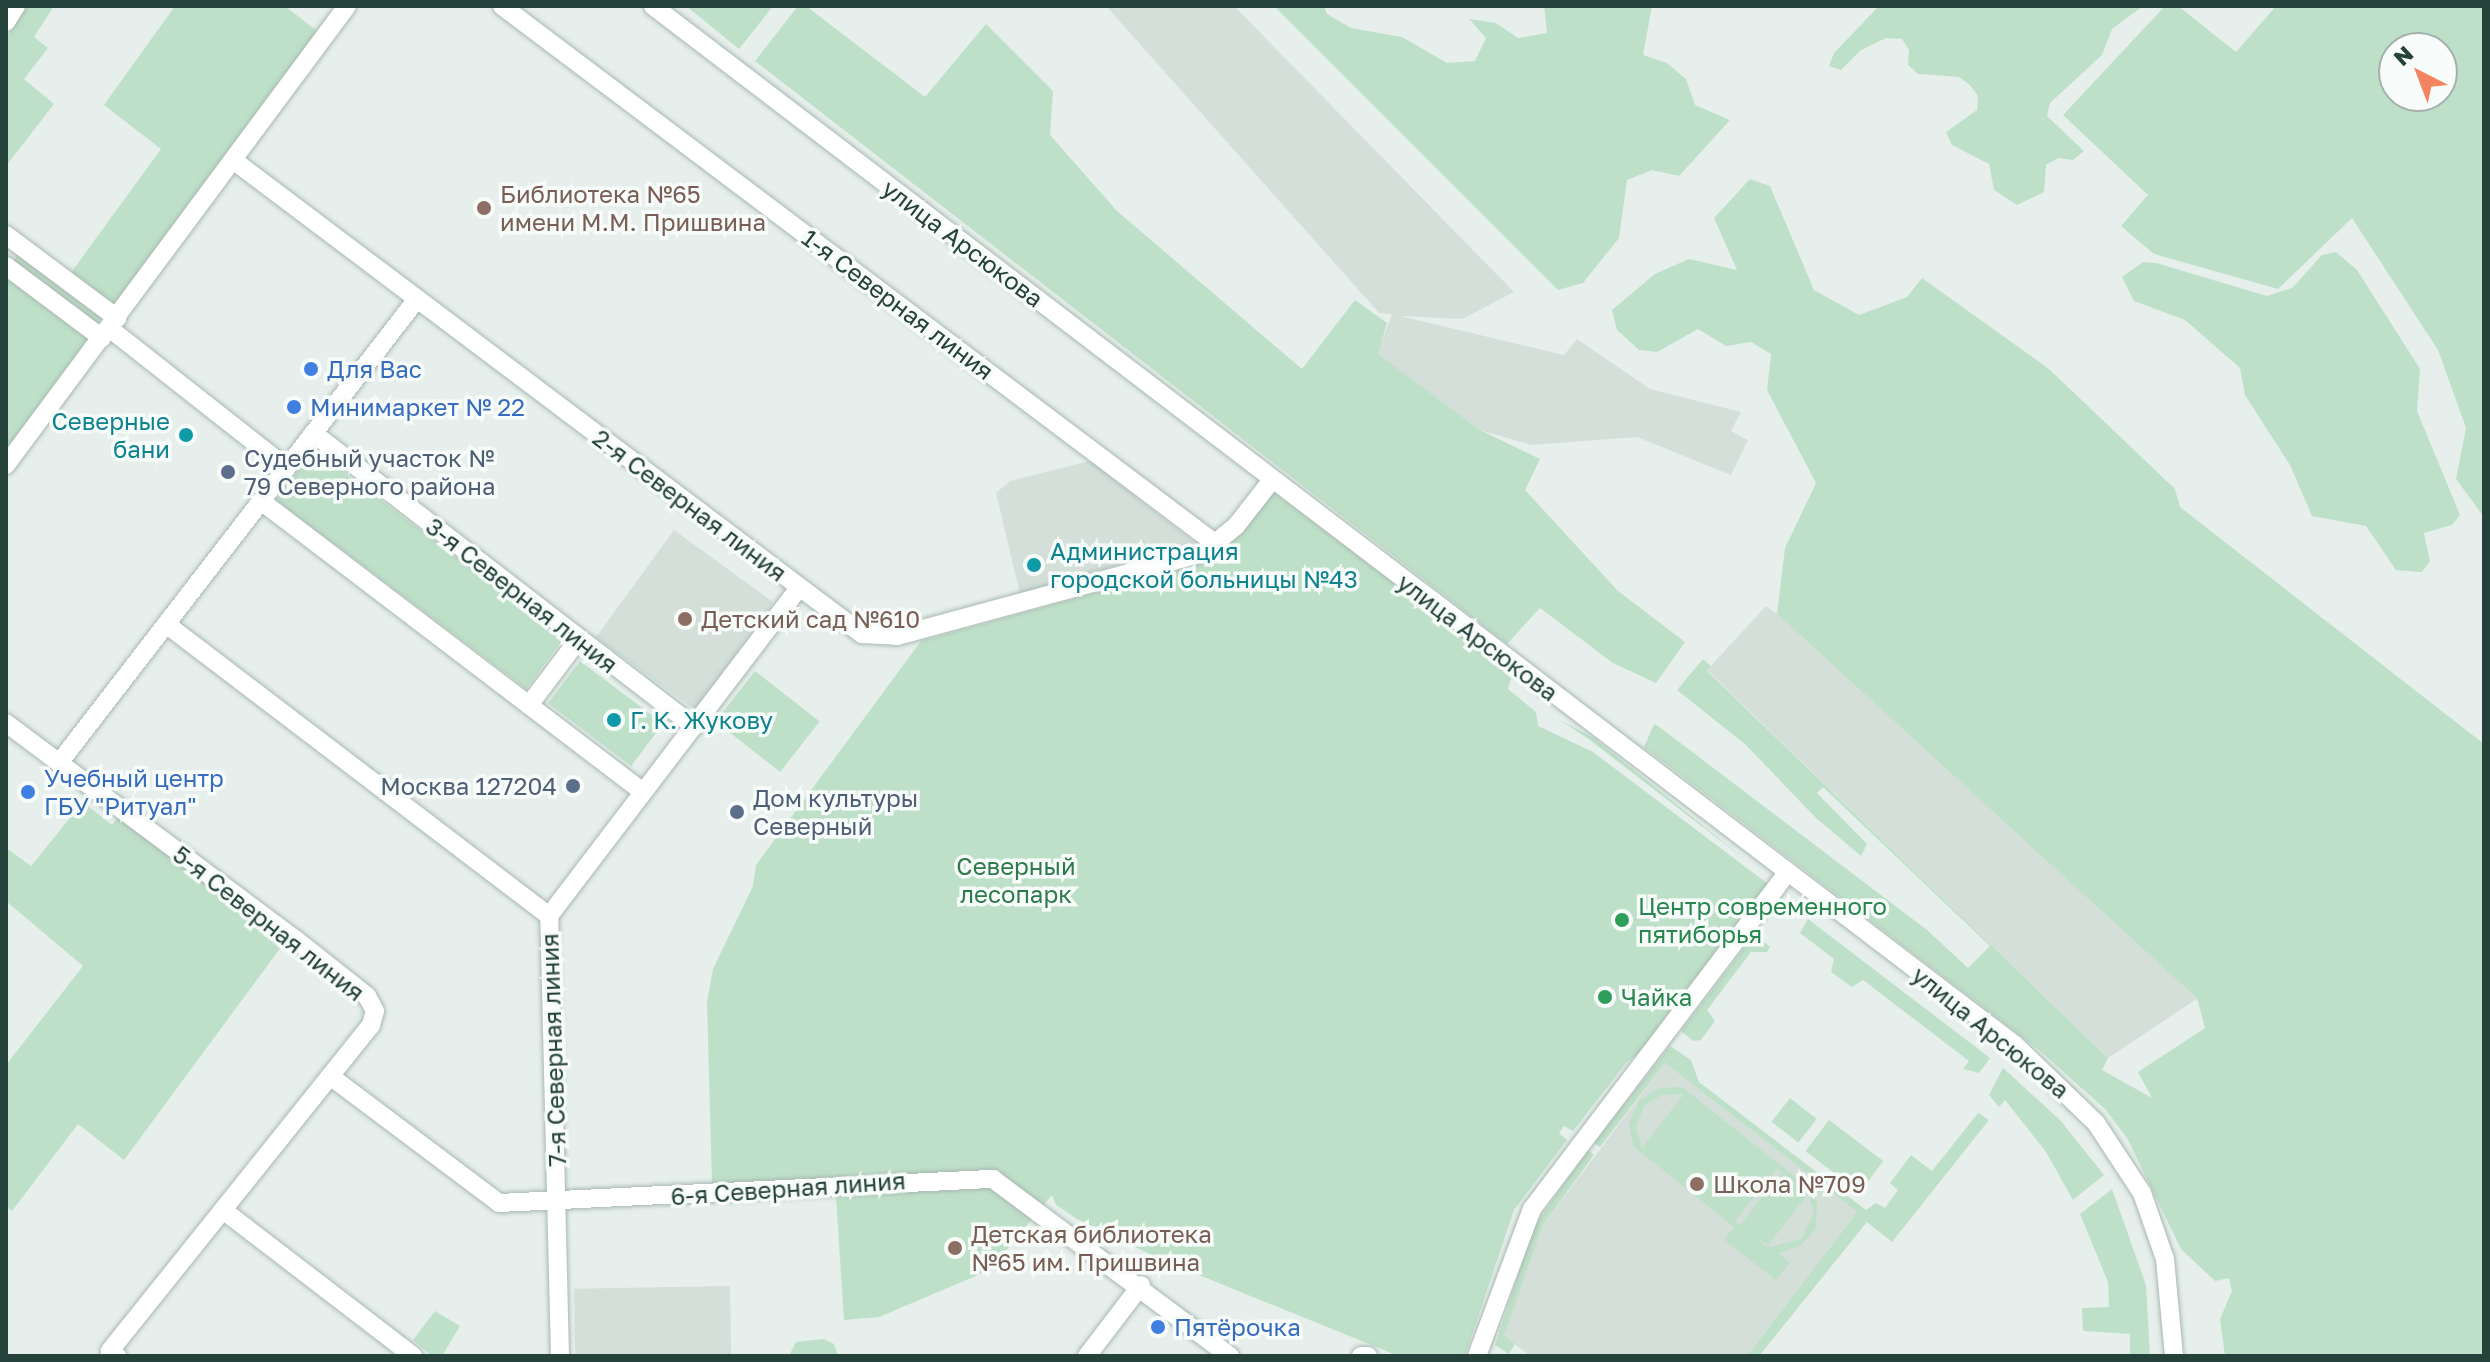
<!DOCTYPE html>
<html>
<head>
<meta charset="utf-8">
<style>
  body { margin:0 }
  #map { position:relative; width:2490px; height:1362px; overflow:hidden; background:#e6efeb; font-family:"Golos Text",sans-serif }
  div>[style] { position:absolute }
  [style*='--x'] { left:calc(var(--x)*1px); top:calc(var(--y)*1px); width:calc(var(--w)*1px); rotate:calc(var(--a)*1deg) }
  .built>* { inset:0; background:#d4dfda; transform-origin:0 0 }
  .green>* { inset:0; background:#bfe0c8; transform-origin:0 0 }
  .roads { filter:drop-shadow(0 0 2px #a8b8b2) drop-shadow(0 0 2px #a8b8b2) }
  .minor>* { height:18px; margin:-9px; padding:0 9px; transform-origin:9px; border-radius:9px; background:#fff }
  .dots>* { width:22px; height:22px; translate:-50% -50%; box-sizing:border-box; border:4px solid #f7fbf9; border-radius:50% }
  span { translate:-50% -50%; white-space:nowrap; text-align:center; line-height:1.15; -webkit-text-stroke:7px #f7fbf9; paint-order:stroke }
  .education-label { font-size:24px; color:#785e54 }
  .left { translate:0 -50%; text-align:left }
  .street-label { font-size:24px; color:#24423a }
  .shop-label { font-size:24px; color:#366cbe }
  .culture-label { font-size:24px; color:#0d838f }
  .right { translate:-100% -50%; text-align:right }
  .service-label { font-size:24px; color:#4e5e75 }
  .park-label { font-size:24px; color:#2d7a4b }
  .leisure-label { font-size:24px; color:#27864d }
  .frame { position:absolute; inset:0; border:8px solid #24423a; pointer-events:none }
  .north { position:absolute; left:2378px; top:32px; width:80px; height:80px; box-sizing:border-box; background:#f7fbf9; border:2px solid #a3b1ad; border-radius:50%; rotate:318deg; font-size:22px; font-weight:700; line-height:32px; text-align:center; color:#24423a }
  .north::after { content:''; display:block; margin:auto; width:28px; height:36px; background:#f4845f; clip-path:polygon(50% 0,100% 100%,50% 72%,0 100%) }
</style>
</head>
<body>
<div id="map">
  <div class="built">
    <div style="clip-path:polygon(1106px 6px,1234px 6px,1514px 292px,1462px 319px,1400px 316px,1564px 355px,1577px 339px,1650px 389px,1741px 412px,1731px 431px,1748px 440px,1731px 475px,1637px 437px,1531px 445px,1480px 430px,1377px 354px,1392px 314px,1379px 313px)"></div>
    <div style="clip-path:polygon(1090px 461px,1194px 542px,1020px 594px,996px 493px,1010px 481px)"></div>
    <div style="left:674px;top:530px;width:123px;height:133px;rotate:36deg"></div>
    <div style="clip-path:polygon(1766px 606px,1777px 614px,2198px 998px,2108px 1058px,1707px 670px)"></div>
    <div style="clip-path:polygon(1665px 1063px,1857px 1212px,1747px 1356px,1531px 1356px,1503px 1336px,1543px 1225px)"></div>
    <div style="left:730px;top:1286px;width:70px;height:156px;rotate:89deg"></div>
  </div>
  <div class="green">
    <div style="clip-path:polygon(26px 6px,54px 6px,34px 37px,48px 48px,24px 79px,54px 104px,6px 166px,6px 38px)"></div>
    <div style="clip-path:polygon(175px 6px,285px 6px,322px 35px,117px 311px,70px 274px,161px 149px,104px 105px)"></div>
    <div style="clip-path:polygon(686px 6px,773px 6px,739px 49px)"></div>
    <div style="clip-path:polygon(798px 6px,806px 6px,925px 97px,986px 24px,1053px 91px,1050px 135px,1117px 211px,1302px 369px,1355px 300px,1387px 323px,1378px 354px,1480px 430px,1540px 459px,1525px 490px,1618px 591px,1685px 642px,1656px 683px,1613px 663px,1540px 608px,1507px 644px,755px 61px)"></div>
    <div style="clip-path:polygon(1274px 6px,1324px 6px,1327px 14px,1351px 28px,1402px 37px,1447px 63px,1475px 61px,1486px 38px,1469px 19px,1496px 23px,1518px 38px,1547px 33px,1544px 6px,1652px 6px,1643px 55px,1667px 63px,1686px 79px,1695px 105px,1730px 120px,1679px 176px,1652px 170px,1627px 180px,1619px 238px,1583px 283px,1558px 290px)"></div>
    <div style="clip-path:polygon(1879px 6px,2143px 6px,2112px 29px,2102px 55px,2050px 103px,2047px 116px,2084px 151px,2073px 160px,2058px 158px,2046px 165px,2044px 192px,2017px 205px,1994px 190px,1989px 164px,1952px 145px,1946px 132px,1977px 110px,1978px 96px,1970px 85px,1959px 77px,1918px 74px,1908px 65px,1909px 50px,1902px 39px,1886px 38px,1861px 50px,1841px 70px,1829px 66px,1834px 53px)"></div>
    <div style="clip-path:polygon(evenodd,2165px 6px,2178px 6px,2236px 52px,2276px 6px,2484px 6px,2484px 517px,2456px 479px,2466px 428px,2438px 350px,2352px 218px,2278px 289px,2154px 254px,2121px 226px,2148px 195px,2063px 115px,2165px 6px,2394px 48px,2442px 48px,2442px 96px,2394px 96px,2394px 48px)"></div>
    <div style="clip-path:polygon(1750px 179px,1770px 186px,1814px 290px,1859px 315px,1907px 297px,1922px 278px,2049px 369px,2175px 489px,2180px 507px,2484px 744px,2484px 1356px,2225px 1356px,2220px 1319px,2232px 1291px,2229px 1278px,2215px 1281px,2181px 1249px,2127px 1138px,2105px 1109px,2039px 1050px,1644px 747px,1654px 724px,1658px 726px,1927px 930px,1968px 968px,1990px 946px,1823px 787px,1817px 793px,1867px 844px,1861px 856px,1815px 817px,1746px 745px,1677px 690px,1703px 659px,1711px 666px,1707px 671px,2108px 1058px,2102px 1070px,2152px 1098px,2138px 1072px,2205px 1028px,2197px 998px,1777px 614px,1785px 548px,1816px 483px,1767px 390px,1771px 354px,1751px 342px,1726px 346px,1698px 329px,1657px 352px,1639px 350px,1617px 330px,1612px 310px,1655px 274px,1689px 259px,1737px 270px,1714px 218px)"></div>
    <div style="clip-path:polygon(2336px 252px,2357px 270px,2420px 369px,2417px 411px,2460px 515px,2452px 525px,2424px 533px,2430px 561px,2422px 572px,2396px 570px,2366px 526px,2312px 516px,2290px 465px,2245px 395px,2240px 368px,2185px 320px,2134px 301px,2122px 277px,2143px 262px,2156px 263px,2267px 296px,2292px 288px,2322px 255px)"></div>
    <div style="left:19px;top:253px;width:104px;height:10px;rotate:37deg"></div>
    <div style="clip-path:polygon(6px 274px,95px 341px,6px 458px)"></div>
    <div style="left:314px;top:450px;width:313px;height:63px;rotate:37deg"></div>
    <div style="clip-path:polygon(1273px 492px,1513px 672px,1508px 689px,1536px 712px,1538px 726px,1593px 752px,1768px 884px,1642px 1051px,1626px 1063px,1573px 1131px,1564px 1126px,1559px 1133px,1567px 1140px,1514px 1210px,1465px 1356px,1396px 1355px,1162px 1260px,1077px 1219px,1056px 1205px,1052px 1195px,990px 1270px,879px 1317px,844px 1320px,836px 1197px,747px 1203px,746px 1184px,712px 1184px,707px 1002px,713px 969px,753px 886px,756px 865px,921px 641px,1215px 560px)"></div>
    <div style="left:580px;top:661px;width:104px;height:53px;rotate:37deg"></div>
    <div style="left:755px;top:671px;width:82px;height:64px;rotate:38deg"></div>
    <div style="clip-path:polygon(1560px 720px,1594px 738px,1752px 865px,1590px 740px)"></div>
    <div style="clip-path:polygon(83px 802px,112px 825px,119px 816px,284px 943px,124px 1160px,78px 1124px,12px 1211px,6px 1206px,6px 1065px,83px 966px,6px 901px,6px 848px,31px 866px)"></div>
    <div style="clip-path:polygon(1808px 919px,1990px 1058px,1979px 1073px,1963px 1069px,1969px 1061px,1863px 980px,1852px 987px,1831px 972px,1834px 959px,1800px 933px)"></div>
    <div style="clip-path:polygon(1755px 934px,1770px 947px,1767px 952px,1751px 952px,1707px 1010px,1715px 1021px,1701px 1040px,1693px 1041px,1681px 1031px)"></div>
    <div style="clip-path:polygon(1670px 1046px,1691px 1060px,1699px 1082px,1866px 1210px,1876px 1203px,1885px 1208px,1898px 1190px,1890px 1183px,1911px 1155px,1932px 1171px,1978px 1113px,1989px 1120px,1892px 1242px,1867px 1222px,1759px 1356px,1747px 1356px,1857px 1212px,1665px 1063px,1600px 1147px,1594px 1143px)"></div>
    <div style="clip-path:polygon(2003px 1068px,2060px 1120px,2104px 1175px,2073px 1200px,2046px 1152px,2005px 1100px,1999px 1107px,1989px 1095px)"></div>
    <div style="clip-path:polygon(evenodd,1682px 1087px,1817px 1194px,1816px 1229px,1800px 1246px,1778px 1253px,1790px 1263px,1776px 1280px,1724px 1240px,1734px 1227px,1633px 1146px,1629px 1123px,1639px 1101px,1659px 1088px,1682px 1087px,1683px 1094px,1683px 1095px,1642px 1148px,1636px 1128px,1644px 1106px,1661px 1095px,1683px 1094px,1682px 1087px,1777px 1169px,1808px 1193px,1814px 1213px,1801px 1239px,1770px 1247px,1766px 1246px,1756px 1237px,1768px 1245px,1808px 1194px,1781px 1173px,1740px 1225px,1735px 1221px,1777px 1169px)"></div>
    <div style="left:1790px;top:1098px;width:34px;height:30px;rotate:38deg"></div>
    <div style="left:1829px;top:1120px;width:68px;height:39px;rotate:37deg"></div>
    <div style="clip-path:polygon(1588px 1150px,1594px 1155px,1543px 1225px,1504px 1335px,1515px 1344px,1509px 1354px,1495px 1345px,1535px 1225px)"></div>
    <div style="clip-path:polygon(2112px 1189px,2146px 1285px,2150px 1356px,2130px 1356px,2130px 1334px,2083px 1331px,2082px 1308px,2109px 1307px,2108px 1282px,2080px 1214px)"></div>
    <div style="clip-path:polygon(435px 1311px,460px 1326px,442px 1356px,432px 1356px,413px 1340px)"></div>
    <div style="clip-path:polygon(824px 1339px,834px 1344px,838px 1356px,789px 1356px,796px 1342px)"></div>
  </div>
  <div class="roads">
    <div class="minor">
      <div style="--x:502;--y:6;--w:894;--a:37"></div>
      <div style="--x:653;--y:6;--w:1713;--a:37.34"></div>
      <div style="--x:2015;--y:1045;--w:112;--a:43.9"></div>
      <div style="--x:2096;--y:1123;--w:84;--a:56.7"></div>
      <div style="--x:2142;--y:1193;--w:70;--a:70.8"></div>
      <div style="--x:2165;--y:1259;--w:97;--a:84.7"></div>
      <div style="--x:6;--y:22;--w:19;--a:-58"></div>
      <div style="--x:233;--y:160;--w:788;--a:37"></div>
      <div style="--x:862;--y:634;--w:35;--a:3"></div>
      <div style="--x:897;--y:636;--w:317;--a:-15.2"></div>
      <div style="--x:1203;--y:553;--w:43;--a:-39.3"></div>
      <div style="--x:1236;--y:526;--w:58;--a:-52"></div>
      <div style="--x:6;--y:235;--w:139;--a:36.8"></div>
      <div style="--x:6;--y:266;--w:120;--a:36.9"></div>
      <div style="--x:109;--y:328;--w:226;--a:38.2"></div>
      <div style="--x:313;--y:433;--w:481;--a:37.6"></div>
      <div style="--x:6;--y:465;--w:572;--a:-53.39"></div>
      <div style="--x:261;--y:501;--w:480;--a:37.3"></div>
      <div style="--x:166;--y:624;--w:482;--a:37.3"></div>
      <div style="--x:529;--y:705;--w:83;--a:-52.9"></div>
      <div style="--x:6;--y:723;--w:361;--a:36.8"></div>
      <div style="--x:295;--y:939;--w:92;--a:38.4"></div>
      <div style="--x:367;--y:996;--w:17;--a:62"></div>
      <div style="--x:375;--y:1011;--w:15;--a:106"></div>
      <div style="--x:371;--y:1025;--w:418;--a:128.7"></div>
      <div style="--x:110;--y:1351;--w:9;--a:36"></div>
      <div style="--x:59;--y:763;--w:586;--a:-52.35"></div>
      <div style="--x:330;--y:1076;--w:211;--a:36.9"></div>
      <div style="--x:499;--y:1203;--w:495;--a:-2.8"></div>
      <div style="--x:993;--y:1179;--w:296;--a:36.8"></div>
      <div style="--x:223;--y:1210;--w:240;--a:37.5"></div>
      <div style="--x:560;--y:1356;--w:440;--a:-91.4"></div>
      <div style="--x:549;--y:916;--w:412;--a:-52.7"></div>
      <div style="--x:1087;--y:1356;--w:89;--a:-52.7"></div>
      <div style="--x:1361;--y:1356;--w:7;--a:0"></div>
      <div style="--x:1477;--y:1356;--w:157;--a:-69.5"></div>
      <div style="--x:1532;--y:1209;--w:422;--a:-52.8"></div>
    </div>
  </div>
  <div class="dots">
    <div style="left:484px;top:208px;background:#8d6e63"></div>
    <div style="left:311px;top:369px;background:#3f7fe0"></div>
    <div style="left:294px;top:407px;background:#3f7fe0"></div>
    <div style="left:186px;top:435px;background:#0f9aa8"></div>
    <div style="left:228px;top:472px;background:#5c6f8a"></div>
    <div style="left:1034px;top:565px;background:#0f9aa8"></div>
    <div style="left:685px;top:619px;background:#8d6e63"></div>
    <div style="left:614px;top:720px;background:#0f9aa8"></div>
    <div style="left:573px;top:786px;background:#5c6f8a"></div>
    <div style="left:28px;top:792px;background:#3f7fe0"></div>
    <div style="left:737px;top:812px;background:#5c6f8a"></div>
    <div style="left:1622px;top:920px;background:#2e9e5b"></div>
    <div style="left:1605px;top:997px;background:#2e9e5b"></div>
    <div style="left:1697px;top:1184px;background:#8d6e63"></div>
    <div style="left:955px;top:1248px;background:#8d6e63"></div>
    <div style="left:1158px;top:1327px;background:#3f7fe0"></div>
  </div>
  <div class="education-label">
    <span class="left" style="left:500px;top:208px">Библиотека №65<br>имени М.М. Пришвина</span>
    <span class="left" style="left:701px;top:619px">Детский сад №610</span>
    <span class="left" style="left:1713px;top:1184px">Школа №709</span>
    <span class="left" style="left:971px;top:1248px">Детская библиотека<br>№65 им. Пришвина</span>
  </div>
  <div class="street-label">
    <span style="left:963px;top:243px;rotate:37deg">улица Арсюкова</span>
    <span style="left:898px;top:304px;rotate:37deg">1-я Северная линия</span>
    <span style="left:690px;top:505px;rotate:37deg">2-я Северная линия</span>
    <span style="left:522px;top:595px;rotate:38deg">3-я Северная линия</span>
    <span style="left:1478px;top:637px;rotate:37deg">улица Арсюкова</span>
    <span style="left:269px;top:923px;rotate:38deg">5-я Северная линия</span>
    <span style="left:1991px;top:1032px;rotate:39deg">улица Арсюкова</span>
    <span style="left:553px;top:1050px;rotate:-92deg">7-я Северная линия</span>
    <span style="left:788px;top:1188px;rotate:-4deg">6-я Северная линия</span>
  </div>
  <div class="shop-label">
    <span class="left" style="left:327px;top:369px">Для Вас</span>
    <span class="left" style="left:310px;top:407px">Минимаркет № 22</span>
    <span class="left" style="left:44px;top:792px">Учебный центр<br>ГБУ "Ритуал"</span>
    <span class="left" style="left:1174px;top:1327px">Пятёрочка</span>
  </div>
  <div class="culture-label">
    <span class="right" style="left:170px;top:435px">Северные<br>бани</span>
    <span class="left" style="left:1050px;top:565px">Администрация<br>городской больницы №43</span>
    <span class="left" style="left:630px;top:720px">Г. К. Жукову</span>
  </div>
  <div class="service-label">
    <span class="left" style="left:244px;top:472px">Судебный участок №<br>79 Северного района</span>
    <span class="right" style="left:557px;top:786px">Москва 127204</span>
    <span class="left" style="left:753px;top:812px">Дом культуры<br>Северный</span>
  </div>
  <div class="park-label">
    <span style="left:1016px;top:880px">Северный<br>лесопарк</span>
  </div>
  <div class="leisure-label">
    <span class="left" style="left:1638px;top:920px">Центр современного<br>пятиборья</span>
    <span class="left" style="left:1621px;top:997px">Чайка</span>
  </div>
  <div class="frame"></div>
  <div class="north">N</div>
</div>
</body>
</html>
